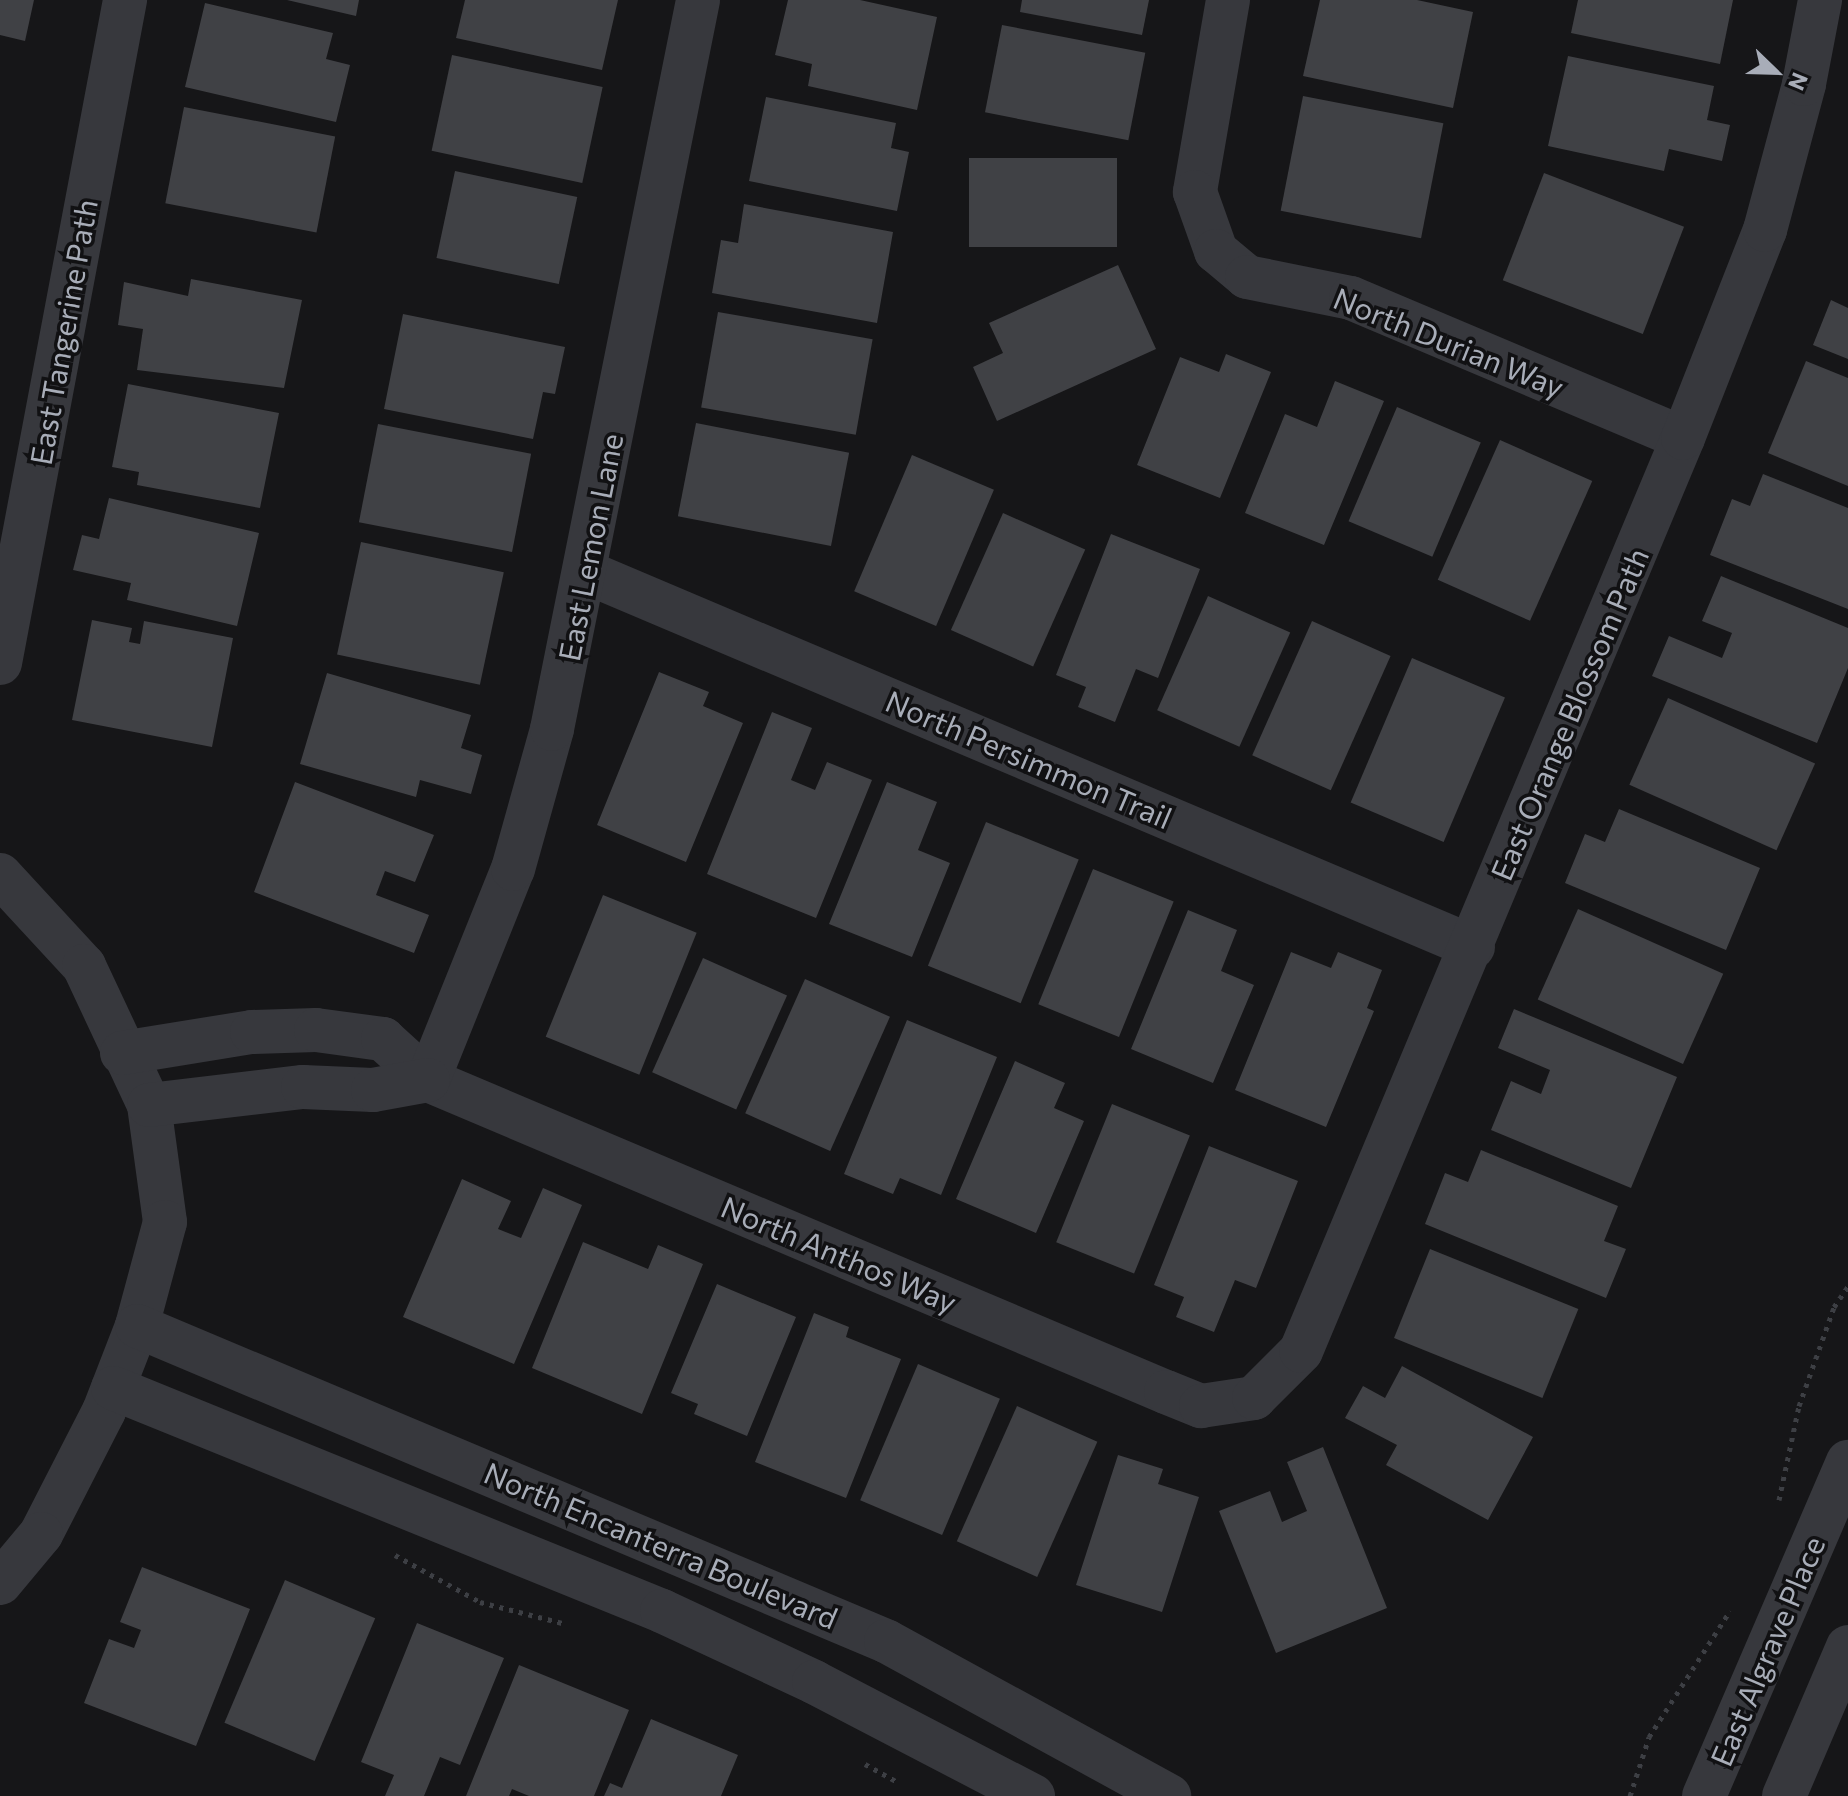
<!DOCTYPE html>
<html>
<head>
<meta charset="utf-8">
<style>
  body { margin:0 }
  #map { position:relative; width:1848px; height:1796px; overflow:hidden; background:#161618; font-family:Commissioner,sans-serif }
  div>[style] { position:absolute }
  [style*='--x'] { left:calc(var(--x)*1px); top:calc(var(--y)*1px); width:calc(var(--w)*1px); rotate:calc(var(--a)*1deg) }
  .building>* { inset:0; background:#404145; transform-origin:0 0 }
  .path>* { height:5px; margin-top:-2.5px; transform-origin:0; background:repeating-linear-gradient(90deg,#3d3f44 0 4px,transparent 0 10px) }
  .minor>* { height:44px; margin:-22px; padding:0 22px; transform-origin:22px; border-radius:22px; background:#37383d }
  span { translate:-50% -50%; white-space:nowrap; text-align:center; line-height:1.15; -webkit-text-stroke:7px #111113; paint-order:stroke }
  .street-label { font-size:30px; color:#a8adb8 }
  .north { position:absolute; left:1736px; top:32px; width:80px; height:80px; -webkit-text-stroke:6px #111113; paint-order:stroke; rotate:113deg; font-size:22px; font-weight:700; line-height:32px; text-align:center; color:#a8adb8 }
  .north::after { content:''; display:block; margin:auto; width:28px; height:36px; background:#a8adb8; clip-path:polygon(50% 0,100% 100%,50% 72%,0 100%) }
</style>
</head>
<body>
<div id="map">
  <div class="building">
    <div style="clip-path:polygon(0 0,34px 0,25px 41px,0 35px)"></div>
    <div style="clip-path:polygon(287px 0,359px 0,356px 16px)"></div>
    <div style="clip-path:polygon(465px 0,618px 0,602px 70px,456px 38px)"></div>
    <div style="clip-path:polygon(788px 0,860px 0,937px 17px,917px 110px,808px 86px,812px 64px,775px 55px)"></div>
    <div style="clip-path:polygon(1022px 0,1149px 0,1142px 35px,1020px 12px)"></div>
    <div style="clip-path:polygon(1320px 0,1417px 0,1473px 12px,1453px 108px,1303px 76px)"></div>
    <div style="clip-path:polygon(1578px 0,1733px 0,1720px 64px,1571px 33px)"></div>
    <div style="clip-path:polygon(205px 3px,333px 33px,326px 59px,350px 65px,336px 122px,185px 87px)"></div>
    <div style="left:1002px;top:25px;width:146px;height:89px;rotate:11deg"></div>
    <div style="left:452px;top:55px;width:154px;height:98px;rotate:12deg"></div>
    <div style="clip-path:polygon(1568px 56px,1714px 86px,1707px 120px,1730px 125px,1722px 161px,1669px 149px,1664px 171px,1548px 146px)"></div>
    <div style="left:1303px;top:96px;width:143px;height:117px;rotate:11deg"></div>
    <div style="clip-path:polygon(766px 97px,896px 123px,891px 148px,909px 152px,897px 211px,749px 181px)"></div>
    <div style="left:184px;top:107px;width:154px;height:98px;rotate:11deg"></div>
    <div style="left:1117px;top:158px;width:89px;height:148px;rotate:90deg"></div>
    <div style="left:455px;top:171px;width:125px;height:89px;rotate:12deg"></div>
    <div style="left:1544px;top:173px;width:150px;height:115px;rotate:21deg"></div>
    <div style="clip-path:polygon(744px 204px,893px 232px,877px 323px,712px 293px,721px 240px,738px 243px)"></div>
    <div style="clip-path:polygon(1118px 265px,1156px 349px,997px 421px,973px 367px,1003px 353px,989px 323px)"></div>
    <div style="clip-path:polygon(191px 279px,302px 300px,284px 388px,137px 370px,143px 329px,118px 325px,124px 282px,188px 296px)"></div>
    <div style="clip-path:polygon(1831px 300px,1848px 308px,1848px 359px,1813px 345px)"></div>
    <div style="left:718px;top:312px;width:157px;height:97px;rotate:10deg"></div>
    <div style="clip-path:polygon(403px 314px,565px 347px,555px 394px,543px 392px,533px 439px,384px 409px)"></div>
    <div style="clip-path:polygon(1226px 354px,1271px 372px,1220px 498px,1137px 465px,1180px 357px,1219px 372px)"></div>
    <div style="clip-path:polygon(1806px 361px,1848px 378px,1848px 486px,1768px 453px)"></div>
    <div style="clip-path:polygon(1335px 381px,1384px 401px,1324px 545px,1245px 513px,1285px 414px,1317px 427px)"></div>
    <div style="clip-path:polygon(128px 384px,279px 413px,260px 508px,137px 485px,139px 472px,112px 467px)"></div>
    <div style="left:1397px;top:407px;width:91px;height:124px;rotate:23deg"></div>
    <div style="left:696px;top:423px;width:156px;height:95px;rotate:11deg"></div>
    <div style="left:378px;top:424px;width:156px;height:100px;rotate:11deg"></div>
    <div style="left:1500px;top:440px;width:101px;height:153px;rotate:24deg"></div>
    <div style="left:912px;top:455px;width:89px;height:148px;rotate:23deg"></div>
    <div style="clip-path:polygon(1763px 474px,1848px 508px,1848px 609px,1710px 555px,1732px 499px,1750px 506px)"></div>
    <div style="clip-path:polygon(109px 498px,259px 533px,237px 626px,127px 600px,131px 583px,73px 570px,82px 535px,99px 539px)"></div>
    <div style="left:1003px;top:513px;width:90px;height:128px;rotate:24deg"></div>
    <div style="clip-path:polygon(1111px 534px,1200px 569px,1158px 678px,1136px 669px,1115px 722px,1078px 707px,1086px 687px,1056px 675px)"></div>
    <div style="left:361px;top:542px;width:146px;height:115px;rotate:12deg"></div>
    <div style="clip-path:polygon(1721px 576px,1848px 628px,1848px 668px,1817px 743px,1652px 676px,1669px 636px,1722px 658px,1732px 633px,1702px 621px)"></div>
    <div style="left:1208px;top:596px;width:90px;height:125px;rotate:24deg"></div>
    <div style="clip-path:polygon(92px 620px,132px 628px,129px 642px,140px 644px,144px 621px,233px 638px,212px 747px,72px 720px)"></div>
    <div style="left:1312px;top:621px;width:86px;height:147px;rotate:24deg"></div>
    <div style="left:1412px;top:658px;width:101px;height:157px;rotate:23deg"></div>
    <div style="clip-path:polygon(659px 672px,709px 692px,703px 706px,743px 723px,686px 862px,597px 825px)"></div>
    <div style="clip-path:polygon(327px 673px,471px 715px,461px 748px,482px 755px,471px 794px,420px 780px,416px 797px,300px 764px)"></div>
    <div style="left:1668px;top:698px;width:161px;height:95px;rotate:24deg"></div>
    <div style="clip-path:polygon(772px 712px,812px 728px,791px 780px,815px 790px,827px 762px,872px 780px,816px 918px,707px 874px)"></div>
    <div style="clip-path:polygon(295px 782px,434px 835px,415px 882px,385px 871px,376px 895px,429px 915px,414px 953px,254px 892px)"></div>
    <div style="clip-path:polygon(887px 782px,937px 802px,918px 850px,950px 863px,912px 957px,829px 924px)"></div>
    <div style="clip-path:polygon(1619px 809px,1760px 868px,1726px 950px,1565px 883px,1585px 834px,1605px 842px)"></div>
    <div style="left:986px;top:822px;width:100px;height:155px;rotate:22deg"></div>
    <div style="left:1093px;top:869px;width:87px;height:146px;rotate:22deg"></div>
    <div style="left:603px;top:895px;width:101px;height:153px;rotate:22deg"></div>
    <div style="left:1578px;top:909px;width:159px;height:99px;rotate:24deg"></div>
    <div style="clip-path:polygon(1188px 910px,1237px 930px,1221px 971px,1254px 985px,1213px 1083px,1131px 1049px)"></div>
    <div style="clip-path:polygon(1291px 952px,1331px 968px,1338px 952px,1382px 970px,1367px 1008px,1374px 1011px,1326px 1127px,1235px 1090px)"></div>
    <div style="left:703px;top:958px;width:92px;height:125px;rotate:24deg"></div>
    <div style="left:805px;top:979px;width:93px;height:147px;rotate:24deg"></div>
    <div style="clip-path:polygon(1514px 1009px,1677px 1077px,1631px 1188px,1491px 1130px,1511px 1081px,1541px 1094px,1550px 1070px,1498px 1048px)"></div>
    <div style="clip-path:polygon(907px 1020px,997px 1057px,941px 1195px,900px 1178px,893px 1194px,844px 1174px)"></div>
    <div style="clip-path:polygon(1015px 1061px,1065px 1083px,1054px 1108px,1084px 1121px,1036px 1233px,956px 1199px)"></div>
    <div style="left:1112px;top:1104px;width:84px;height:149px;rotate:22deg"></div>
    <div style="clip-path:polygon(1209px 1146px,1298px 1181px,1256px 1288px,1235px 1280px,1214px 1332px,1176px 1317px,1184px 1297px,1154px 1285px)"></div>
    <div style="clip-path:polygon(1481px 1150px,1618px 1206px,1604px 1241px,1626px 1249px,1606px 1298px,1425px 1224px,1445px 1173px,1468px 1182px)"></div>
    <div style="clip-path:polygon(462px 1179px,511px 1201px,498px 1229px,521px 1238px,543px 1188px,582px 1205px,514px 1364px,403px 1317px)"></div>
    <div style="clip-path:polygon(583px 1242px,648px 1269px,658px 1245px,703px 1264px,642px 1414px,532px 1368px)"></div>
    <div style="left:1430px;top:1249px;width:160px;height:96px;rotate:22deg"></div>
    <div style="clip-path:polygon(717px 1284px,796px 1317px,747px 1436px,694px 1414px,698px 1404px,671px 1393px)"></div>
    <div style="clip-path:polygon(814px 1313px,849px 1327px,846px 1337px,901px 1359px,846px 1498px,755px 1462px)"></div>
    <div style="left:918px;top:1364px;width:89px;height:148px;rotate:23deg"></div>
    <div style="clip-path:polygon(1402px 1366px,1533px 1437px,1488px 1520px,1386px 1465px,1397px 1445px,1345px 1418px,1363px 1386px,1385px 1398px)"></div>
    <div style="left:1017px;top:1406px;width:88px;height:148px;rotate:24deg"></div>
    <div style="clip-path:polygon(1323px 1447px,1387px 1608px,1276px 1653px,1219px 1511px,1270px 1491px,1282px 1522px,1307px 1511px,1287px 1462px)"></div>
    <div style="clip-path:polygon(1118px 1455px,1163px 1469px,1158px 1484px,1199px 1497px,1162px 1612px,1076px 1585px)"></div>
    <div style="clip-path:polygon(142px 1567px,250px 1609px,196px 1746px,84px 1703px,109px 1639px,134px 1648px,141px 1630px,120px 1622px)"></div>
    <div style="left:285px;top:1580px;width:98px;height:155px;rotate:23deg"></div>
    <div style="clip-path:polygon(417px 1623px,504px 1658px,460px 1765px,440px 1757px,424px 1796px,385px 1796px,394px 1775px,361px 1762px)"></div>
    <div style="clip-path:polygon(519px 1665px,629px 1710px,594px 1796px,529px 1796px,512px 1789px,509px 1796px,466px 1796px)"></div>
    <div style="clip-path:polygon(651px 1719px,738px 1755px,721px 1796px,604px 1796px,610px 1783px,622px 1788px)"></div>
  </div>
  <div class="path">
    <div style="--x:1779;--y:1500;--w:96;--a:-78"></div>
    <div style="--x:1799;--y:1406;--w:105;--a:-70.5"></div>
    <div style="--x:1834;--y:1307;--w:25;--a:-56"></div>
    <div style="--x:395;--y:1555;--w:97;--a:28.9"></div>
    <div style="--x:480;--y:1602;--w:89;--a:14.3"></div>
    <div style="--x:865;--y:1764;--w:38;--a:29"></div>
    <div style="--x:1630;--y:1796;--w:62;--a:-72.1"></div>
    <div style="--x:1649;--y:1737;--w:150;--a:-57.3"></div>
  </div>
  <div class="minor">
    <div style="--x:1228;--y:0;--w:195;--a:99.8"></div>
    <div style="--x:1195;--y:192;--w:63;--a:70.4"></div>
    <div style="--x:1216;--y:251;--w:40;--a:40"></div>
    <div style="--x:1247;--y:277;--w:106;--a:11.4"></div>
    <div style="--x:1351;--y:298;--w:360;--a:22.9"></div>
    <div style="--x:586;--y:572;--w:963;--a:22.92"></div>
    <div style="--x:0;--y:663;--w:675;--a:-79.32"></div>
    <div style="--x:0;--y:875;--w:124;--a:47.3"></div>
    <div style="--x:84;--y:966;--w:153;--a:64.9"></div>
    <div style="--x:149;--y:1105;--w:118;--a:82.2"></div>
    <div style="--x:165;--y:1222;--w:108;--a:105.1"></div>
    <div style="--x:137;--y:1326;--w:91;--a:111.2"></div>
    <div style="--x:104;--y:1411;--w:138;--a:117.1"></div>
    <div style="--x:41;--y:1534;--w:64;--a:129.9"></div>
    <div style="--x:122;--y:1053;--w:132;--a:-9.2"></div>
    <div style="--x:252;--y:1032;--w:64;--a:-1.8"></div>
    <div style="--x:316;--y:1030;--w:68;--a:7.7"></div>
    <div style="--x:383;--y:1039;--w:61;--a:42.3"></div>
    <div style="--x:428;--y:1080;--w:801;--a:22.92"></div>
    <div style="--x:1166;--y:1392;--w:38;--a:22"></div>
    <div style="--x:1201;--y:1406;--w:54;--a:-8.6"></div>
    <div style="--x:1254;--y:1398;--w:66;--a:-45"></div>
    <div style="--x:1301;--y:1351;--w:990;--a:-67.3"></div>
    <div style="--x:1683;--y:438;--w:224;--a:-68.5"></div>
    <div style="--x:1765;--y:230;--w:151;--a:-75"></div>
    <div style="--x:1804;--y:84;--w:86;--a:-79.2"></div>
    <div style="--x:428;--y:1080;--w:227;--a:-68.1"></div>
    <div style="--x:513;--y:869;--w:145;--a:-74.4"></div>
    <div style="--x:552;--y:729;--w:743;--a:-78.67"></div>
    <div style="--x:149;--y:1105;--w:155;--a:-6.7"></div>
    <div style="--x:303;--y:1087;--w:70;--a:2.5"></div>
    <div style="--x:373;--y:1090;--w:56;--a:-10.3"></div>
    <div style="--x:137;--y:1326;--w:813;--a:22.81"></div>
    <div style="--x:886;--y:1641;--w:323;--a:28.7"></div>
    <div style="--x:113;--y:1388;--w:593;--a:22.11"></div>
    <div style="--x:662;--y:1611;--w:168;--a:25"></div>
    <div style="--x:814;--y:1682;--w:247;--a:27.5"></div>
    <div style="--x:1704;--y:1796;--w:364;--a:-66.7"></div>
    <div style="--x:1784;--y:1796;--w:162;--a:-66.8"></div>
  </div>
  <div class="street-label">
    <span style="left:63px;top:332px;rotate:-80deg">East Tangerine Path</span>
    <span style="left:1449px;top:342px;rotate:22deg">North Durian Way</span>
    <span style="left:590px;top:547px;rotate:-79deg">East Lemon Lane</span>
    <span style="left:1569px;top:714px;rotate:-67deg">East Orange Blossom Path</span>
    <span style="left:1029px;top:759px;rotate:23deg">North Persimmon Trail</span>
    <span style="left:839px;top:1254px;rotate:23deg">North Anthos Way</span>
    <span style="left:661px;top:1545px;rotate:23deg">North Encanterra Boulevard</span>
    <span style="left:1767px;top:1651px;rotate:-67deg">East Algrave Place</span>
  </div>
  <div class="north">N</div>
</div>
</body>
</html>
